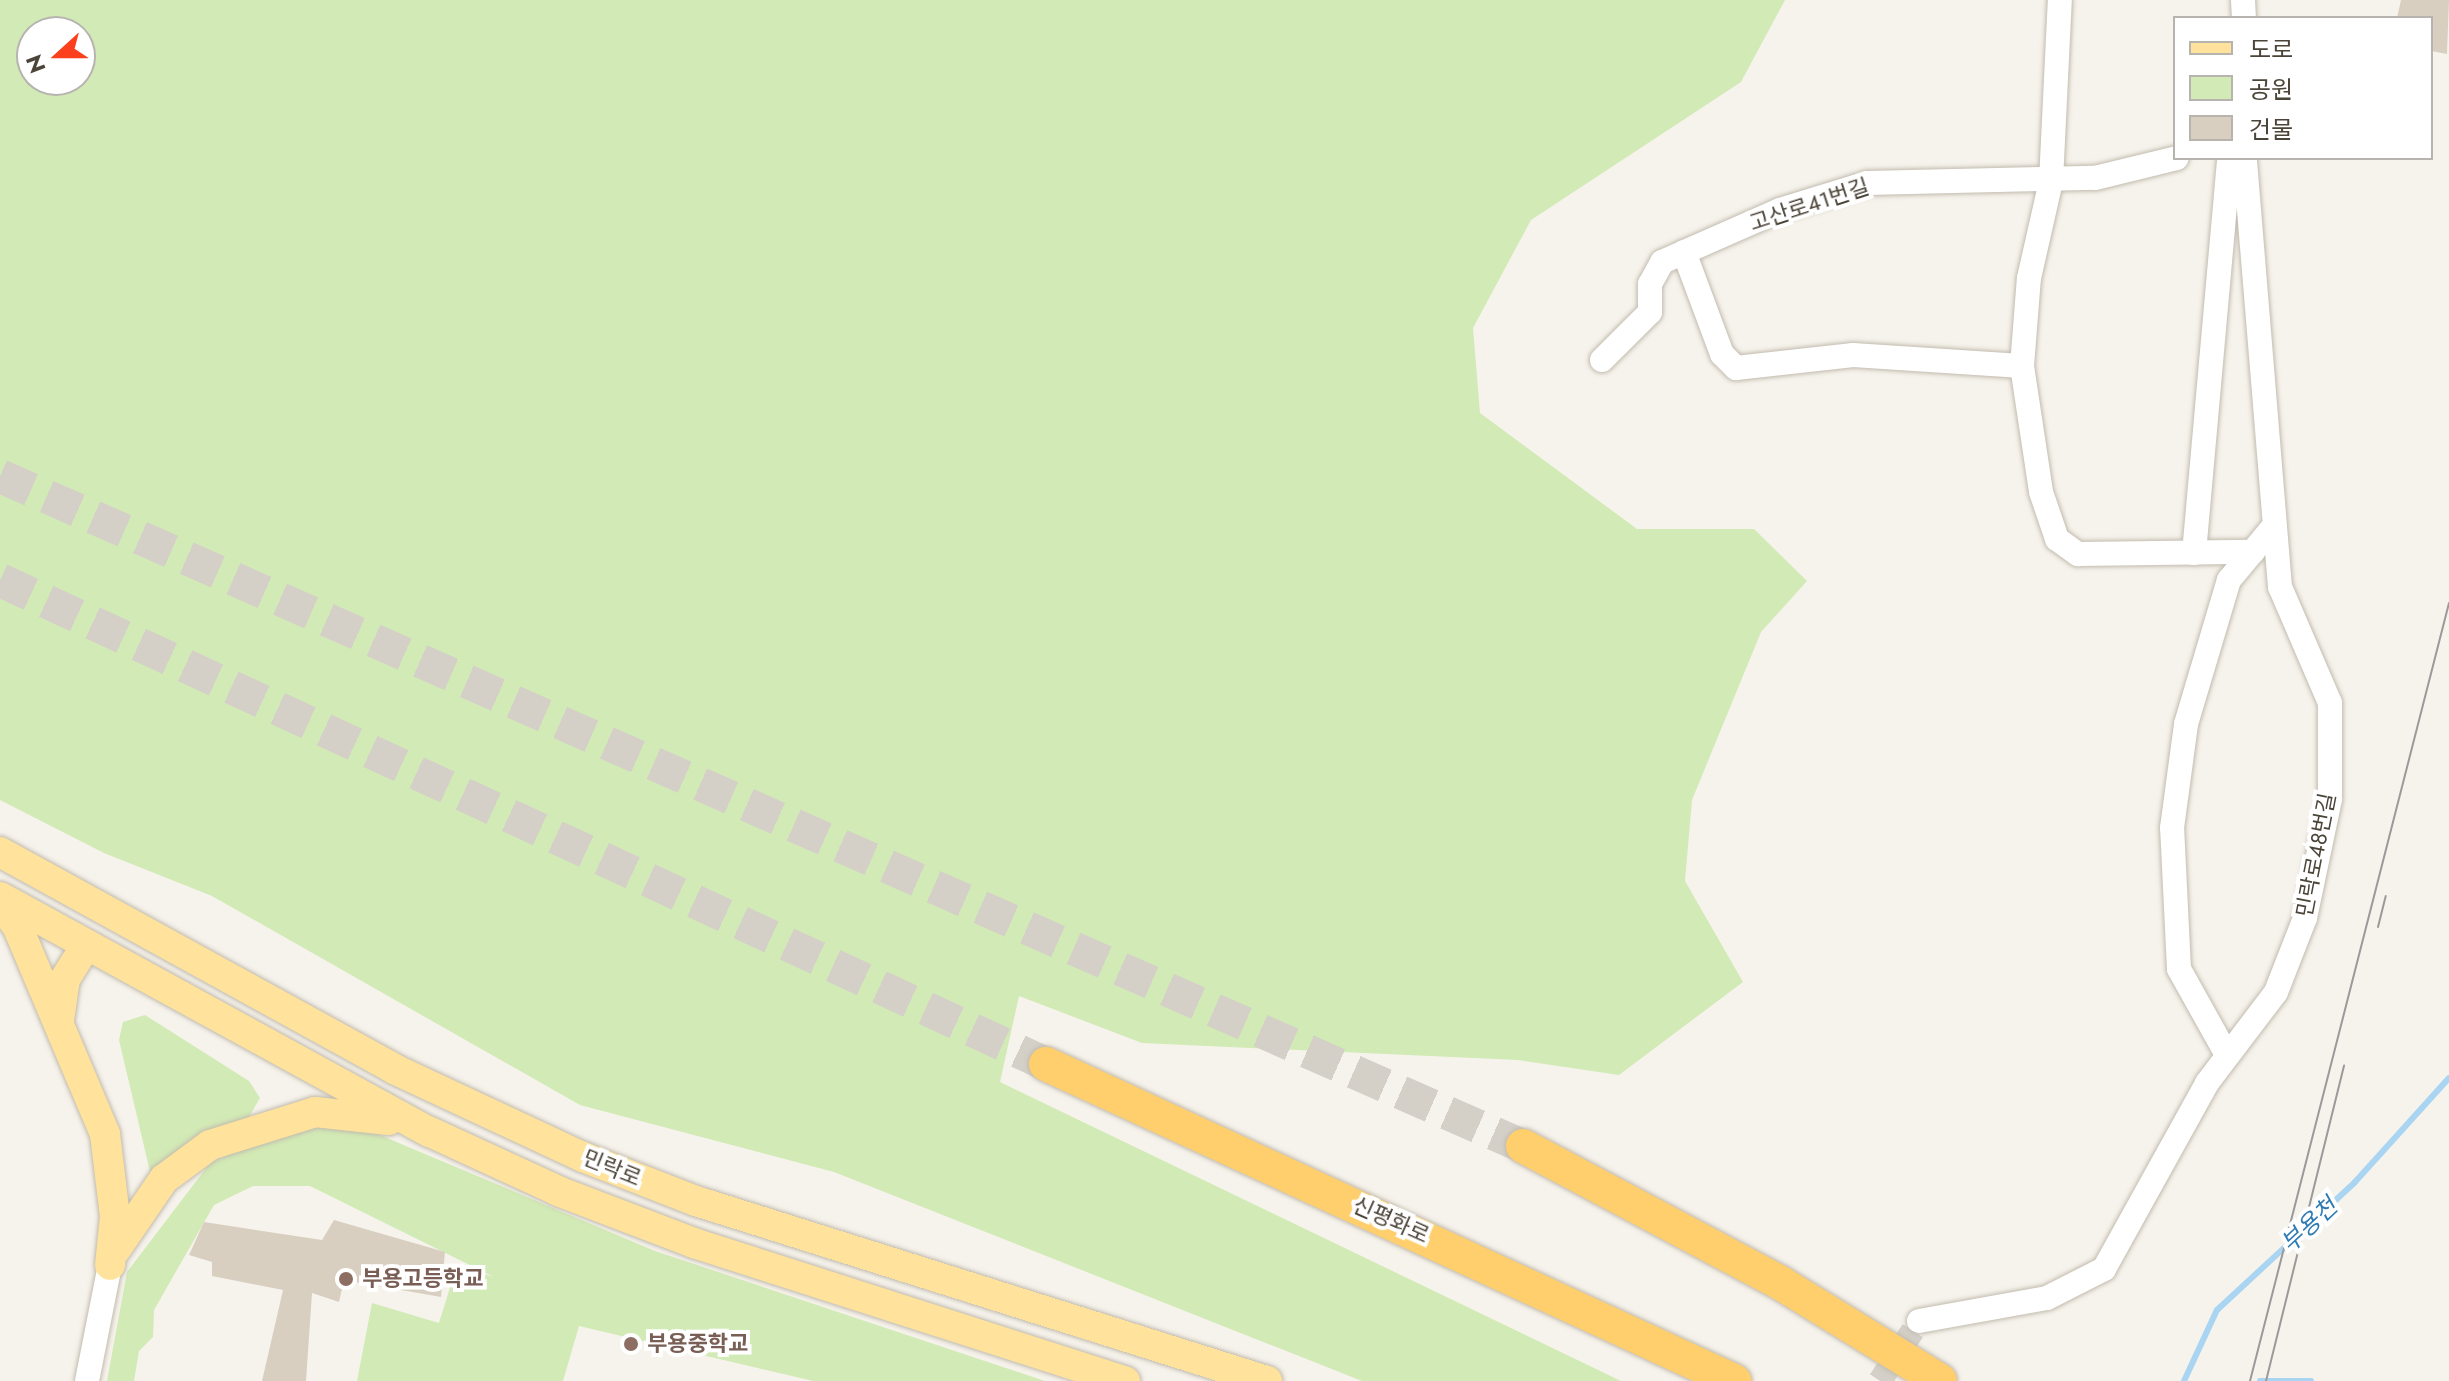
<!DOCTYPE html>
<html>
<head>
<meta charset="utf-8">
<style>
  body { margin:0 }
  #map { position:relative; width:2449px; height:1381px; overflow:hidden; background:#f6f3ec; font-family:Jost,"Noto Sans KR",sans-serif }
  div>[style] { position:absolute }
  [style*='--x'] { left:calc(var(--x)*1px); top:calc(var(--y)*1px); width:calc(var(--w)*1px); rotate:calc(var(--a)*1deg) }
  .green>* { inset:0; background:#d2eab5 }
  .stream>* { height:6px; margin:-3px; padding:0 3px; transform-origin:3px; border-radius:3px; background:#a9d4f2 }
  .building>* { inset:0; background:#d8cfc1 }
  .minor-tunnel>* { height:24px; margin-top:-12px; transform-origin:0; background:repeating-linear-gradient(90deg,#d4d0c8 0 24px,transparent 0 36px) }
  .highway-tunnel>* { height:34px; margin-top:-17px; transform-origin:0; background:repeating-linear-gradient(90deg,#d4d0c8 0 34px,transparent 0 51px) }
  .roads { filter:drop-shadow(0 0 2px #c2bbae) drop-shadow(0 0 2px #c2bbae) }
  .minor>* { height:24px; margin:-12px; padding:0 12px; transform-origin:12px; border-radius:12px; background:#fff }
  .major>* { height:30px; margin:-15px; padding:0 15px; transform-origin:15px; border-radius:15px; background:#ffe39c }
  .highway>* { height:34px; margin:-17px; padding:0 17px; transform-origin:17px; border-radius:17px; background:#ffcf6e }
  .tram>* { height:2px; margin:-1px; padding:0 1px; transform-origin:1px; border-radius:1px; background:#9a9a9a }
  .dots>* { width:22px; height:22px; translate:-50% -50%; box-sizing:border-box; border:4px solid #fff; border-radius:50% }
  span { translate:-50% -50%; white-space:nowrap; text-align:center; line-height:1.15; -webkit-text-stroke:8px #fff; paint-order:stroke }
  .street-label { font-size:22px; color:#4b4439 }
  .education-label { font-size:22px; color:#785e54; font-weight:700 }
  .left { translate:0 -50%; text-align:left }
  .water-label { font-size:24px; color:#2e7ab2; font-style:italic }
  .legend { position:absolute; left:2173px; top:16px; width:260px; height:144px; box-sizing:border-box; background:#fff; border:2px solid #b7b4b0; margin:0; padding:10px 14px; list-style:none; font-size:24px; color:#4b4439 }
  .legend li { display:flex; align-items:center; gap:16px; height:40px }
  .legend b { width:40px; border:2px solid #b7b4b0 }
  .north { position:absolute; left:16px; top:16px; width:80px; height:80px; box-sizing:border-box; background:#fff; border:2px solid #b7b4b0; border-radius:50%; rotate:249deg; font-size:22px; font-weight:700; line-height:32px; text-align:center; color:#4b4439 }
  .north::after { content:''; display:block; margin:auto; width:28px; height:36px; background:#fc3f1d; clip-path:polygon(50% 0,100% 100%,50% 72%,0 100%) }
</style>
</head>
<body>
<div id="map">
  <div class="green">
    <div style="clip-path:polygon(evenodd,0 0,1785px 0,1741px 82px,1531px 220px,1473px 328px,1480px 413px,1637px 529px,1754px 529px,1807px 581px,1761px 632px,1692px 800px,1685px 881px,1743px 982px,1619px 1075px,1518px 1060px,1142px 1043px,1019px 996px,1000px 1082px,1621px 1381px,1362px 1381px,834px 1172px,580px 1105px,212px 896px,104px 853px,0 800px,0 0,80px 32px,80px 80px,32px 80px,32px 32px,80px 32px)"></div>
    <div style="clip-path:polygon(145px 1015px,249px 1081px,260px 1098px,249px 1117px,152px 1180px,119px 1040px,123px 1022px)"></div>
    <div style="clip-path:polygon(349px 1122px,655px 1251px,1045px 1381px,813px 1381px,579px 1326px,563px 1381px,357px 1381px,372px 1303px,439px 1323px,457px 1265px,494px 1277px,310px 1186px,253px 1186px,214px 1205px,154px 1310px,153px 1337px,139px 1351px,134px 1381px,107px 1381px,127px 1272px,210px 1163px,281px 1131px)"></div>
  </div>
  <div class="stream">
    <div style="--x:2184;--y:1381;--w:78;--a:-65.1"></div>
    <div style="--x:2217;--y:1310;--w:188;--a:-42.8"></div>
    <div style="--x:2355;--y:1182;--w:140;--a:-47.9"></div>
    <div style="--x:2260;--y:1381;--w:51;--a:0"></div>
  </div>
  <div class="building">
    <div style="clip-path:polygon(2401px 0,2449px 0,2447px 54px,2431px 51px,2431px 18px,2397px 18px)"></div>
    <div style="clip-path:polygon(334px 1220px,445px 1252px,441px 1297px,344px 1280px,339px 1302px,312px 1293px,306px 1381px,262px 1381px,283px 1290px,212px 1276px,212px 1262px,189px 1255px,204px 1222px,322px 1240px)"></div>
  </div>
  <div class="minor-tunnel">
    <div style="--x:1880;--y:1381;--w:72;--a:-57"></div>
  </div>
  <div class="highway-tunnel">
    <div style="--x:0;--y:476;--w:1664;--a:23.75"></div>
    <div style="--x:0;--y:580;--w:1153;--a:24.83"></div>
  </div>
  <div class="roads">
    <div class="minor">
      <div style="--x:2243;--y:0;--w:18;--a:87"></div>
      <div style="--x:1684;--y:252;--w:109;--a:69.6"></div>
      <div style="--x:1722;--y:354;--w:20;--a:45"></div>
      <div style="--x:1736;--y:368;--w:118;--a:-6.3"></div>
      <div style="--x:1853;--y:355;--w:169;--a:3.7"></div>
      <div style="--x:2022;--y:366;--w:88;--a:-85.5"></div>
      <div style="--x:2029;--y:278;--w:99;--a:-77.2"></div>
      <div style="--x:2051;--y:181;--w:181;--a:-87.2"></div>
      <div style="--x:1602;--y:360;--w:68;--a:-45"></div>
      <div style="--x:1650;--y:312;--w:28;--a:-90"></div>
      <div style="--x:1650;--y:284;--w:25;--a:-61"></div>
      <div style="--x:1662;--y:262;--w:129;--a:-23.8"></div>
      <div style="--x:1780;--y:210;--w:91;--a:-17.2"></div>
      <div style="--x:1867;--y:183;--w:228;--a:-1.3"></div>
      <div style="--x:2095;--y:178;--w:84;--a:-13.7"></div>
      <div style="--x:2022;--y:366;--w:127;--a:81.4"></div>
      <div style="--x:2041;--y:492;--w:50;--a:71.2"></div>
      <div style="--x:2057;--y:539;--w:26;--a:36"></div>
      <div style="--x:2078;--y:554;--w:175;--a:-0.7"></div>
      <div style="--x:2194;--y:553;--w:397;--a:-84.9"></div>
      <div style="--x:2227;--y:1055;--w:98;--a:-119.2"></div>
      <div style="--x:2179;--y:969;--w:141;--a:-92.8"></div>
      <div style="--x:2172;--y:828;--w:105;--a:-82.3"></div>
      <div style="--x:2186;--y:724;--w:150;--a:-73.4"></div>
      <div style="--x:2229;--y:580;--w:70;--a:-50.2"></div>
      <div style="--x:1919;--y:1321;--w:130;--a:-10.2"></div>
      <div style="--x:2047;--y:1298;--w:64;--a:-27"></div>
      <div style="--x:2104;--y:1269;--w:213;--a:-61"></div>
      <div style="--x:2207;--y:1083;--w:114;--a:-52.8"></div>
      <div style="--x:2276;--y:992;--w:79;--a:-68.6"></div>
      <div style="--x:2305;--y:918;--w:122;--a:-78.1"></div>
      <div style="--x:2330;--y:799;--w:96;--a:-90"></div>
      <div style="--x:2330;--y:703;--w:126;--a:-113.3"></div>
      <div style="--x:2280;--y:587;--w:430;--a:-94.7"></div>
      <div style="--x:87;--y:1381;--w:118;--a:-78.8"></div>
    </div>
    <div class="major">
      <div style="--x:0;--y:852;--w:450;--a:28.8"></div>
      <div style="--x:394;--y:1069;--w:208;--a:25"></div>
      <div style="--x:583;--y:1157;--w:121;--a:21.3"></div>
      <div style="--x:696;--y:1201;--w:599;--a:17.5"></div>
      <div style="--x:0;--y:897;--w:490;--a:28.7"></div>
      <div style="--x:430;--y:1132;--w:141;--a:24.7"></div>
      <div style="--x:558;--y:1191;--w:146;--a:20.9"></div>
      <div style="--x:694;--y:1243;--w:453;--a:17.8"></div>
      <div style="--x:0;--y:902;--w:32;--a:55"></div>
      <div style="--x:18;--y:928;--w:224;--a:67.1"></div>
      <div style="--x:105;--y:1134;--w:84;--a:83.1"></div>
      <div style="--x:115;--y:1217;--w:48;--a:95.9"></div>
      <div style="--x:59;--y:1020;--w:41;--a:-81.7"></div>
      <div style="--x:65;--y:979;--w:40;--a:-58"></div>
      <div style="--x:116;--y:1249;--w:85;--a:-55.6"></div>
      <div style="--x:164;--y:1179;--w:57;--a:-36.5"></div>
      <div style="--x:210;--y:1145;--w:110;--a:-17.4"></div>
      <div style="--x:315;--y:1112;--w:74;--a:6.2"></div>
    </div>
    <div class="highway">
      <div style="--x:1046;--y:1064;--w:758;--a:24.74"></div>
      <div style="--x:1523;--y:1146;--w:293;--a:28"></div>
      <div style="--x:1782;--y:1284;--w:185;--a:31.5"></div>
    </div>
  </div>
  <div class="tram">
    <div style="--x:2378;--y:927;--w:32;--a:-76"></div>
    <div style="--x:2250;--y:1381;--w:803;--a:-75.65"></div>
    <div style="--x:2266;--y:1381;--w:325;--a:-76.1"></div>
  </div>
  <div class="dots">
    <div style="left:346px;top:1279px;background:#8d6e63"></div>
    <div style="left:631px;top:1344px;background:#8d6e63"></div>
  </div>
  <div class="street-label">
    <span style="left:1809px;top:205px;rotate:-18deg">고산로41번길</span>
    <span style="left:2316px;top:855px;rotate:-79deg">민락로48번길</span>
    <span style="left:612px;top:1168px;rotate:22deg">민락로</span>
    <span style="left:1391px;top:1220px;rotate:24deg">신평화로</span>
  </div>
  <div class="education-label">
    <span class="left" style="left:362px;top:1279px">부용고등학교</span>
    <span class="left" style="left:647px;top:1344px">부용중학교</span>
  </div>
  <div class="water-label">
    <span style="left:2309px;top:1225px;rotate:-43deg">부용천</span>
  </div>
  <ul class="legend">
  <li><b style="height:10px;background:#ffe39c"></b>도로</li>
  <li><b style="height:22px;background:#d2eab5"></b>공원</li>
  <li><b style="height:22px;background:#d8cfc1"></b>건물</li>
  </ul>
  <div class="north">N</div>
</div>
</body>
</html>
